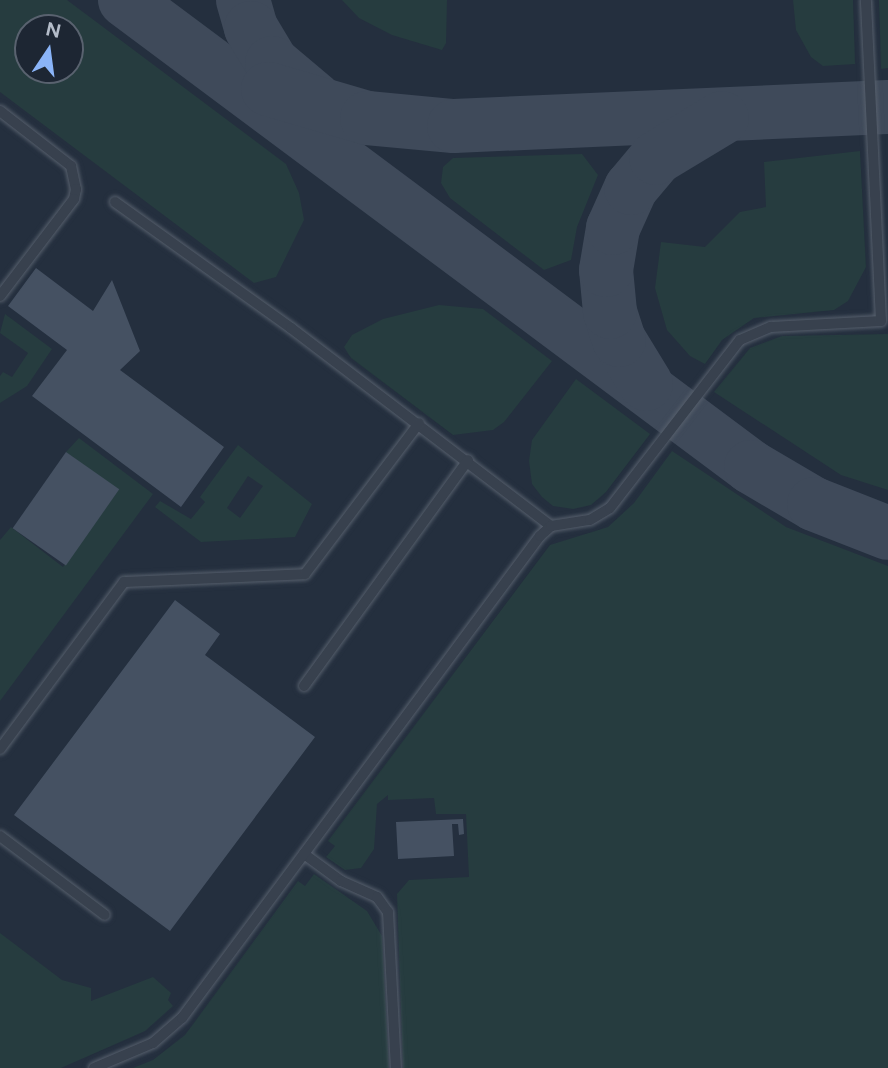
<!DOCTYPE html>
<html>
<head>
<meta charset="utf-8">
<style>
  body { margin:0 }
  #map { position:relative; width:888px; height:1068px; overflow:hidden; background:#242f3e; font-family:Figtree,sans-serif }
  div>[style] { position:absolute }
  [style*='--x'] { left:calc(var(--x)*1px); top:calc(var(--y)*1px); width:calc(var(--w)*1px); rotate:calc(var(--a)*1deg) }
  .green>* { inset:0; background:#263c3f }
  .taxiway>* { height:54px; margin:-27px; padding:0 27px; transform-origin:27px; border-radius:27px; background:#3f4a5a }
  .building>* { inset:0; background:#455162; transform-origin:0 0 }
  .roads { filter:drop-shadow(0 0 2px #565f6c) drop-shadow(0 0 2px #565f6c) }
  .lane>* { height:10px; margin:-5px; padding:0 5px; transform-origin:5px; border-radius:5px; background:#38414e }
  span { translate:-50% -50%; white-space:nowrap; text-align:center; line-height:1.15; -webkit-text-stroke:5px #1d2633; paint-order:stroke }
  .north { position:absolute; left:14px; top:14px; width:70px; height:70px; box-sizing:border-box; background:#1d2633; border:2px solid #59626f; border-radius:50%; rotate:13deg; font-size:19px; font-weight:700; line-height:28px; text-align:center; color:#b4bcc9 }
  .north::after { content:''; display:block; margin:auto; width:24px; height:32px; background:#8ab4f8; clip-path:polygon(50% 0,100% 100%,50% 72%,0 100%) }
</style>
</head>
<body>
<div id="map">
  <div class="green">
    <div style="clip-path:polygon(evenodd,0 0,67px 0,286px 164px,299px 193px,304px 220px,276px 277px,254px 283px,0 92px,0 0,28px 28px,70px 28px,70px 70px,28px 70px,28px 28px)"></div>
    <div style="clip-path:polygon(342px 0,447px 0,446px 43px,442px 50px,392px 35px,359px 18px)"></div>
    <div style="clip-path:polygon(793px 0,853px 0,855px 64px,823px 66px,811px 57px,796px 30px)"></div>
    <div style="clip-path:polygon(879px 0,888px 0,888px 68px,881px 69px)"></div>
    <div style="clip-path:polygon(860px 151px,866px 267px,848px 301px,834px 310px,754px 318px,722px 340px,705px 364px,690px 356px,667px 330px,655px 288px,661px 242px,705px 247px,740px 212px,766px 207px,764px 162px)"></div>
    <div style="clip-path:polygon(582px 154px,598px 175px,577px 227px,571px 260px,544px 270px,450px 198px,441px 183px,443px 167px,453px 158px)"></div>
    <div style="clip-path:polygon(439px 305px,483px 309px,552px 361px,504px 422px,493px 430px,453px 435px,351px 358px,344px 347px,352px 335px,383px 319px)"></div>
    <div style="clip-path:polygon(5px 314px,52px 349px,27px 386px,0 403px,0 376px,3px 372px,12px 377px,28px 353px,0 333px)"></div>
    <div style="clip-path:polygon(888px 334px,888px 490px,841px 475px,714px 392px,750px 348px,782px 336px)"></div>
    <div style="clip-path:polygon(576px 379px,650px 434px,606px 492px,591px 505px,573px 509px,553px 506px,542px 497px,532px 484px,529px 461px,532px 440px)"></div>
    <div style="clip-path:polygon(79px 438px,153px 494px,0 701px,0 540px,11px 527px,63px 567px,117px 492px,66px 452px)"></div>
    <div style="clip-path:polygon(evenodd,238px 445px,312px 504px,295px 537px,201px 542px,155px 507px,160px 501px,191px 519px,205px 502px,200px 497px,238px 445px,248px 476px,263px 486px,240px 518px,227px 508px,248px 476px)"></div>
    <div style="clip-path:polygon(672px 451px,786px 527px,888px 566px,888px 1068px,403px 1068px,397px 894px,409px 880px,469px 877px,466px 814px,436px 814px,434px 798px,388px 800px,388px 795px,377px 804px,374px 849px,361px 868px,345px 870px,326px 857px,335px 846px,328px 841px,550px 545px,608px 527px,634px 503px)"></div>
    <div style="clip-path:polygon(314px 874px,367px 911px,382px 936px,389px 1068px,133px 1068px,153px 1060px,185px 1035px,298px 881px,305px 886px)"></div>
    <div style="clip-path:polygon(0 933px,62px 980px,91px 988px,91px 1001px,153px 977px,171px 993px,168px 1000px,173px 1006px,145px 1031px,61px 1068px,0 1068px)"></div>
  </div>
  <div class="taxiway">
    <div style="--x:125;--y:0;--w:781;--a:36.72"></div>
    <div style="--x:751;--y:467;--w:73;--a:30.4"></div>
    <div style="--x:814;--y:504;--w:79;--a:21.4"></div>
    <div style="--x:243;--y:0;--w:29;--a:74"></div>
    <div style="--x:251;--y:28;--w:41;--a:59"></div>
    <div style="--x:272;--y:63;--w:57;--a:40.1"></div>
    <div style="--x:268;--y:89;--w:103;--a:16.3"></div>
    <div style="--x:367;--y:118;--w:87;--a:5.3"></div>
    <div style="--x:454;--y:126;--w:434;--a:-2.5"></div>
    <div style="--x:646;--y:384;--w:52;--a:-121.5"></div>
    <div style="--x:619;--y:340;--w:29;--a:-108"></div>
    <div style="--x:610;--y:312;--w:42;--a:-95.4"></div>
    <div style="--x:606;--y:270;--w:43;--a:-80.5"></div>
    <div style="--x:613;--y:228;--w:44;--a:-65.8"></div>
    <div style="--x:631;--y:188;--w:39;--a:-50"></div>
    <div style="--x:656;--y:158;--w:77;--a:-31.2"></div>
  </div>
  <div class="building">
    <div style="clip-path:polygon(36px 268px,93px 311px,112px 280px,140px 351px,120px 370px,224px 447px,181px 507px,32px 396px,67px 350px,8px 306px)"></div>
    <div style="left:66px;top:452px;width:65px;height:93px;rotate:35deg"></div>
    <div style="clip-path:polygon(175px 600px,220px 634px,205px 655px,315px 737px,170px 931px,14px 815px)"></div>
    <div style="clip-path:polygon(463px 819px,464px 834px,459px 835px,458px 824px,452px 824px,454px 856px,398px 859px,396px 822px)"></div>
  </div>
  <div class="roads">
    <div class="lane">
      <div style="--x:0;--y:111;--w:90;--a:37.8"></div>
      <div style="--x:71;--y:166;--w:24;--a:78"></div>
      <div style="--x:76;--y:189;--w:10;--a:101"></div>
      <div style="--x:74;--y:199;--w:122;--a:127.3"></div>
      <div style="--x:115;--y:202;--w:216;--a:35.6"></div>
      <div style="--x:291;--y:328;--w:327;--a:37.3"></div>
      <div style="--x:304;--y:686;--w:279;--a:-54"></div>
      <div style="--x:0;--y:749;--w:208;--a:-53.4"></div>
      <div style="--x:124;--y:582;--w:181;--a:-2.5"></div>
      <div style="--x:305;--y:574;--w:189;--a:-52.9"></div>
      <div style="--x:0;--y:836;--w:131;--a:37"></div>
      <div style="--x:304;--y:854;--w:46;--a:36.1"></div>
      <div style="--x:341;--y:881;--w:39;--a:24"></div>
      <div style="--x:377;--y:897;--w:19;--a:54"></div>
      <div style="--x:388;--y:912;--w:156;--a:87.1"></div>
      <div style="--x:94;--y:1068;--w:64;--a:-23"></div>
      <div style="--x:153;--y:1043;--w:38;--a:-41"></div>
      <div style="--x:182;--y:1018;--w:600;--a:-53.4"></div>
      <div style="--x:540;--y:536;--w:15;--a:-42"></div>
      <div style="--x:551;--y:526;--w:39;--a:-9"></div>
      <div style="--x:590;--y:520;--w:23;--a:-31"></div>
      <div style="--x:610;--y:508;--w:212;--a:-52.3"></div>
      <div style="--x:740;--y:340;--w:34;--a:-23"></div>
      <div style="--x:771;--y:327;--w:110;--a:-3.1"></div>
      <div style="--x:881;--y:321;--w:321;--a:-92.7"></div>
    </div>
  </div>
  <div class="north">N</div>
</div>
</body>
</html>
